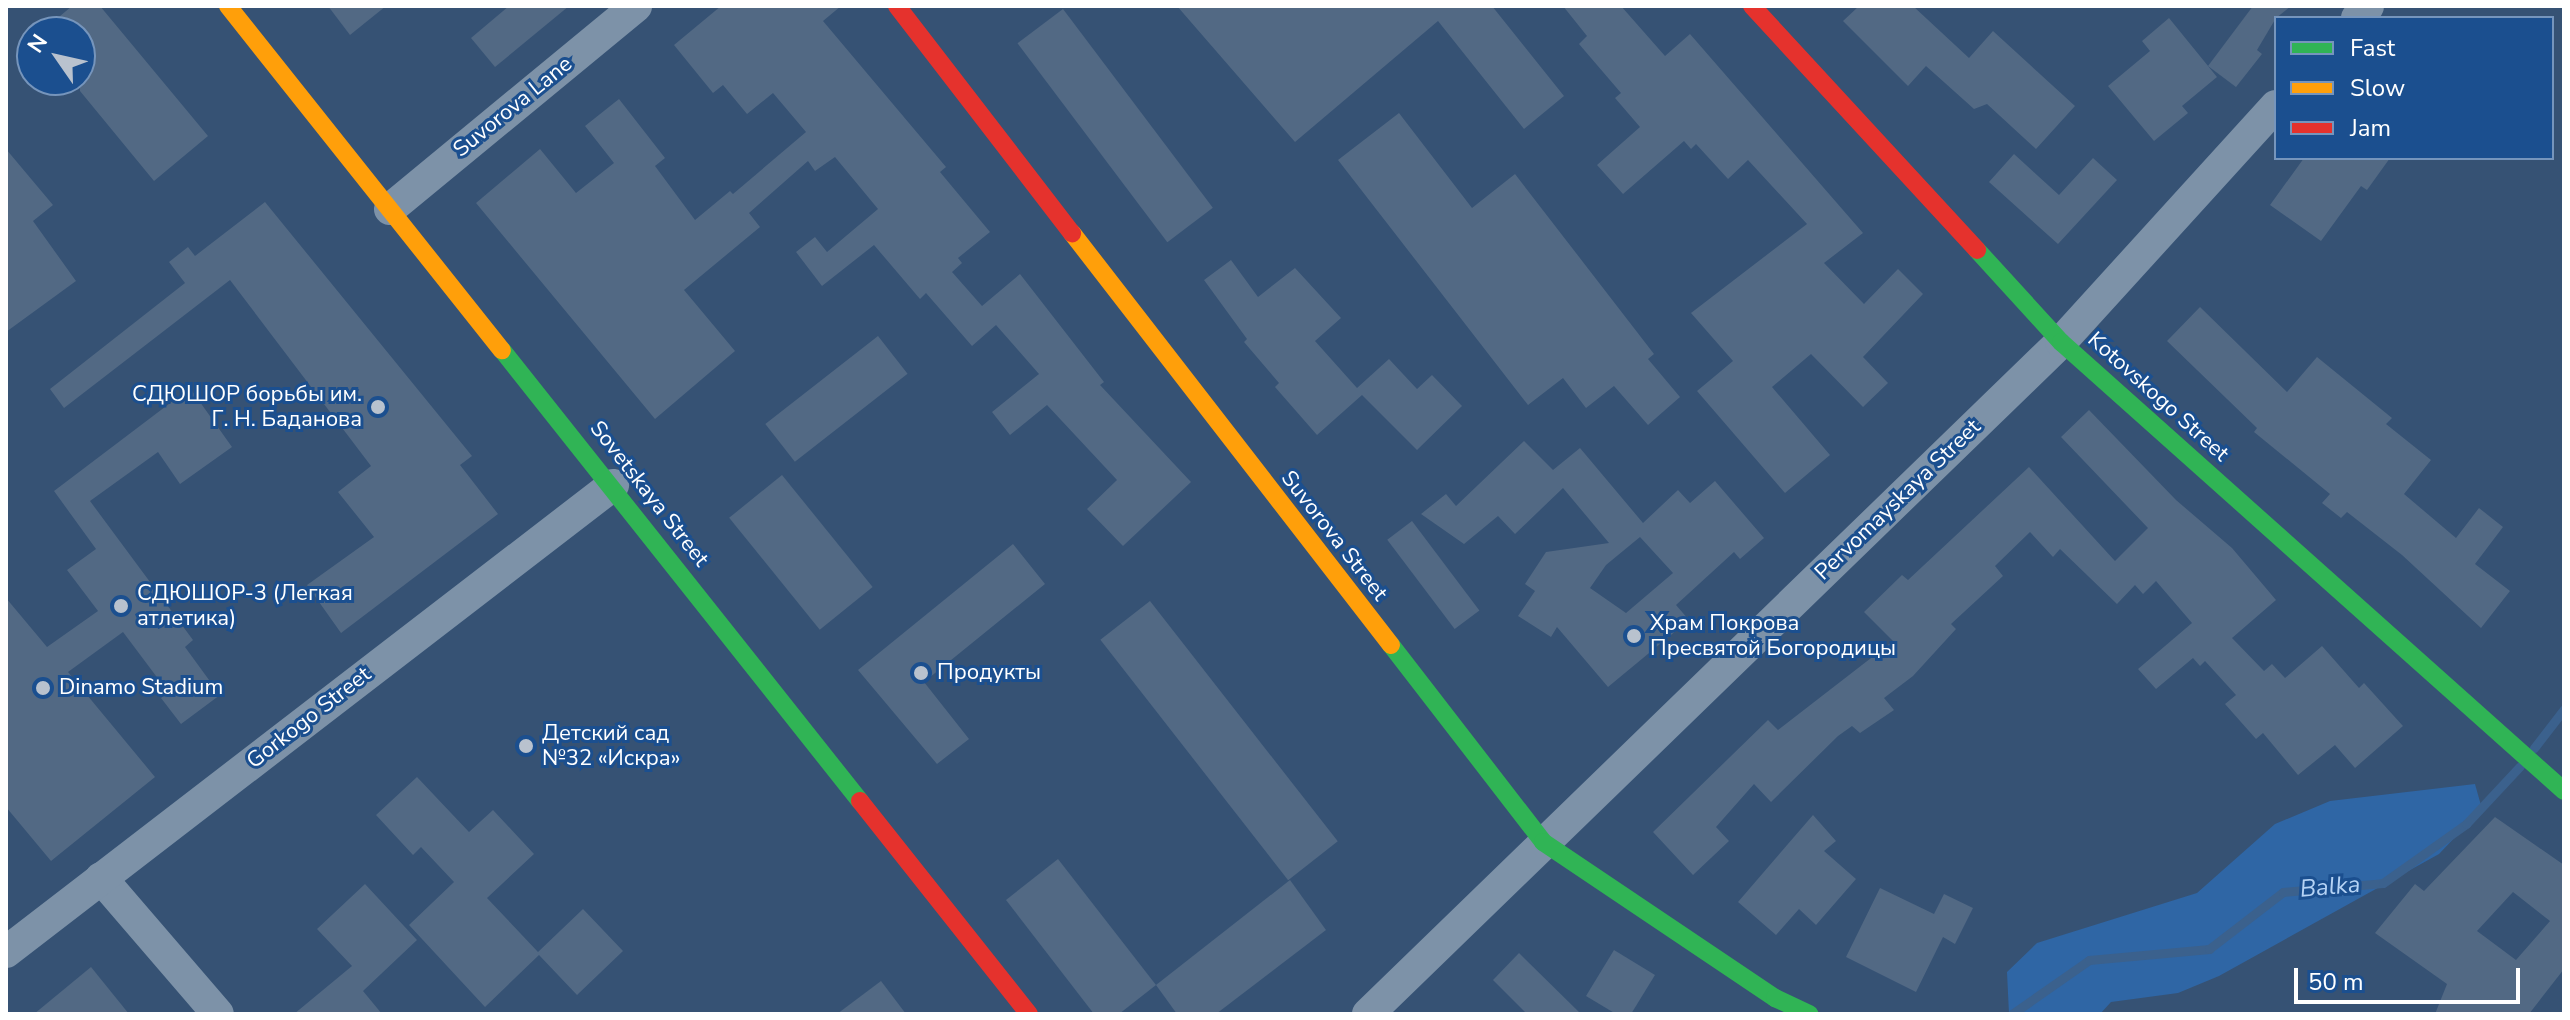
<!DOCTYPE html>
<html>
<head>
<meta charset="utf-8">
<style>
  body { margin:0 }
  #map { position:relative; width:2570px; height:1020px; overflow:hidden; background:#365274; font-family:"Nunito Sans",sans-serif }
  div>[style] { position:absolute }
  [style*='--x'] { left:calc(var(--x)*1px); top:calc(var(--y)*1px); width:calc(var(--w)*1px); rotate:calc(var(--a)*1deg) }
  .green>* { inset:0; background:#2f66a5 }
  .stream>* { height:9px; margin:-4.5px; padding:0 4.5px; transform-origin:4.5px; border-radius:4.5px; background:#3b618d }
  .building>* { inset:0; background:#526984; transform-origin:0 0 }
  .street>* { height:32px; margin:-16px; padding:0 16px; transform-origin:16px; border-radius:16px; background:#7d92a8 }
  .fast>* { height:18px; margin:-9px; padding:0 9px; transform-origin:9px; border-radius:9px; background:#30b455 }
  .slow>* { height:18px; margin:-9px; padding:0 9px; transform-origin:9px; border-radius:9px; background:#ff9f0a }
  .jam>* { height:18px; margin:-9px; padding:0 9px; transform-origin:9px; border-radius:9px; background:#e5322d }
  .dots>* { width:22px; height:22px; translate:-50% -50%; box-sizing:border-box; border:4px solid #1b4f8f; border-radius:50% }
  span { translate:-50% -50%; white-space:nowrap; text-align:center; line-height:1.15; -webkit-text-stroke:6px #1b4f8f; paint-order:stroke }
  .street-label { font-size:22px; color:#fff }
  .poi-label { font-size:22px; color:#fff }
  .right { translate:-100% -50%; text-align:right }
  .left { translate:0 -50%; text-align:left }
  .water-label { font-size:24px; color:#b5d3f5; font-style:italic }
  .frame { position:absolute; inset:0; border:8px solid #fff; pointer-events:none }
  .legend { position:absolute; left:2274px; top:16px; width:280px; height:144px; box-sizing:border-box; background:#1b4f8f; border:2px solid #7695bc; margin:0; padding:10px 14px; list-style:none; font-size:24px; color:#fff }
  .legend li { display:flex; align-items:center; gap:16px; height:40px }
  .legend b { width:40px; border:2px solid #7695bc }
  .north { position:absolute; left:16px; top:16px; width:80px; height:80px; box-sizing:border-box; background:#1b4f8f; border:2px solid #7695bc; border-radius:50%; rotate:304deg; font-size:22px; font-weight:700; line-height:32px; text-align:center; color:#fff }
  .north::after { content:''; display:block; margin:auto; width:28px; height:36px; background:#b9c2ce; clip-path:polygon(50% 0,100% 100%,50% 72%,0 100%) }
  .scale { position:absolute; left:2294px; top:968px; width:226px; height:36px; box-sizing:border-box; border:4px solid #fff; border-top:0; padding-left:10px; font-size:24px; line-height:28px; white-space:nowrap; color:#fff; -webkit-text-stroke:6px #1b4f8f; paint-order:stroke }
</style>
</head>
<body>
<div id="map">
  <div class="green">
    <div style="clip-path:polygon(2475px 784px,2482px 809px,2439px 854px,2219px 976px,2178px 993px,2111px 1002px,2100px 1014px,2009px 1014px,2007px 972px,2037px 943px,2197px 893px,2275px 824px,2330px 801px)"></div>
  </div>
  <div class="stream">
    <div style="--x:2534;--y:748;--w:49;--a:-52.4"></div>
    <div style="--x:2012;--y:1014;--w:94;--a:-35"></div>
    <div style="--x:2089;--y:960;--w:121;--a:-5.2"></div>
    <div style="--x:2209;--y:949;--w:93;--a:-37.6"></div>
    <div style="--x:2283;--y:892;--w:100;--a:-5.1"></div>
    <div style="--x:2383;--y:883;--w:102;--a:-35.4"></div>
    <div style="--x:2466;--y:824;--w:79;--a:-47"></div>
  </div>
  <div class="building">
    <div style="clip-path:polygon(72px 6px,100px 6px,208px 136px,154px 181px,80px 91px,80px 32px,41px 32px)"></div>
    <div style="clip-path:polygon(328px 6px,386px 6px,350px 35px)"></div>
    <div style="clip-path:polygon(509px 6px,569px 6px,495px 67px,471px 38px)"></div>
    <div style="clip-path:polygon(721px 6px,841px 6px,823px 21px,946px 167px,940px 172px,990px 232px,958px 258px,962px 263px,952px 272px,982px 306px,1020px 274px,1104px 382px,1100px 385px,1191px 482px,1123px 546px,1087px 509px,1117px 480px,1047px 405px,1010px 435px,992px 412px,1039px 374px,996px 325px,972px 346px,926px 293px,920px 299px,874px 245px,822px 286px,796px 252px,815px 237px,827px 252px,878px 209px,835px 157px,815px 171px,808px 161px,749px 213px,760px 227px,684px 290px,735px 351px,655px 419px,476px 203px,540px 149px,576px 193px,614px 163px,585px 126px,619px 99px,665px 158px,655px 166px,695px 220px,730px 191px,733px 194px,806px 132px,773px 93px,747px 114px,723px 85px,713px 93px,674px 45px)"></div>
    <div style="clip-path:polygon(1177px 6px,1492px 6px,1564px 96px,1524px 129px,1438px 21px,1295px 142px)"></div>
    <div style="clip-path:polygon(1563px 6px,1621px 6px,1665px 56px,1690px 34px,1863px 233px,1824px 263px,1864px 304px,1898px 269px,1923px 294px,1863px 357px,1888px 383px,1863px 407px,1811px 354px,1772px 387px,1830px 455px,1785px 493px,1697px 391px,1733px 361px,1691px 313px,1807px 224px,1748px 160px,1728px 179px,1696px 144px,1691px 149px,1684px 141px,1623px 194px,1597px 165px,1640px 127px,1615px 98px,1621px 93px,1579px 44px,1587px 36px)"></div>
    <div style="clip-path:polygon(1859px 6px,1913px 6px,1969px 58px,1993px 31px,2075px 106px,2036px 149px,1987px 104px,1974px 109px,1926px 66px,1908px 86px,1843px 21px)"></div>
    <div style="clip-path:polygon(2253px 6px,2291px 6px,2276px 18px,2257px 50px,2262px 54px,2236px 87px,2208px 66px)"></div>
    <div style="left:1063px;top:9px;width:249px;height:57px;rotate:53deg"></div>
    <div style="clip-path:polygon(2169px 18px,2217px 77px,2182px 106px,2188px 113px,2154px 141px,2108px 86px,2150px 51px,2142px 41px)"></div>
    <div style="clip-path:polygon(1399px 113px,1472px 208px,1515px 174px,1654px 354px,1648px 359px,1680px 397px,1648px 425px,1614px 386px,1586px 408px,1563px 378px,1528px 405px,1338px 160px)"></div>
    <div style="clip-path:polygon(6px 149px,53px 205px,33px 221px,76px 281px,6px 332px)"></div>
    <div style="clip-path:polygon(2014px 154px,2059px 195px,2093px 158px,2117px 180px,2058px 244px,1989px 182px)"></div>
    <div style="clip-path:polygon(2304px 158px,2390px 158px,2367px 190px,2361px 186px,2321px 241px,2270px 205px)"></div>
    <div style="clip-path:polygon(265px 202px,472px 456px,460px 465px,498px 514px,341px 633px,307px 585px,374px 537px,338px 492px,371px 466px,230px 280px,64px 408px,50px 389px,185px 283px,169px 262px,188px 247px,195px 256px)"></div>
    <div style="clip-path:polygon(1231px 260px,1258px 297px,1295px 268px,1341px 318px,1315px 341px,1357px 388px,1389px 359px,1417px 389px,1432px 375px,1462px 406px,1417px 450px,1362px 395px,1317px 435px,1275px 387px,1279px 383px,1244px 342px,1247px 339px,1204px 280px)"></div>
    <div style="clip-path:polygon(2200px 307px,2287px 392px,2317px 357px,2392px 418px,2386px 424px,2431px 460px,2404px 494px,2456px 538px,2479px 508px,2503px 527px,2475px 564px,2510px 591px,2481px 628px,2402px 555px,2347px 512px,2341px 518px,2322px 503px,2330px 494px,2254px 432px,2257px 428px,2167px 341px)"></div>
    <div style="left:878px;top:336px;width:48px;height:143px;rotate:52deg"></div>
    <div style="clip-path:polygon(190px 388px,232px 447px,180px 484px,158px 452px,90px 501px,193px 640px,185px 647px,220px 695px,181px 724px,161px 698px,168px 692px,123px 632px,68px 672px,155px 777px,51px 861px,6px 807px,6px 598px,47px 647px,98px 611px,67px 570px,96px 549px,54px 491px)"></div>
    <div style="clip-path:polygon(2089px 410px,2176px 500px,2232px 548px,2276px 600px,2232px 638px,2264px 671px,2272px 664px,2285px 678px,2322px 646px,2359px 688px,2364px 683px,2403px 726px,2355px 768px,2335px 745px,2298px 775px,2263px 733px,2256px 739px,2225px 704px,2236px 695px,2205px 661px,2200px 666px,2193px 658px,2156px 689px,2138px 669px,2192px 623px,2156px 581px,2143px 594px,2135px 585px,2117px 604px,2060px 549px,2053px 557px,2030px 532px,1995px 566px,2003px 576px,1951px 624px,1956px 629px,1913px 676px,1884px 698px,1894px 710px,1860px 733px,1852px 726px,1838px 736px,1771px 802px,1754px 784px,1716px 827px,1729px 841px,1693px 875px,1653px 832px,1768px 720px,1778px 730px,1893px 641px,1864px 612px,1902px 575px,1908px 580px,2029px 467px,2115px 561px,2148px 528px,2061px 437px)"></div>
    <div style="clip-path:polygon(evenodd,1524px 441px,1553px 470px,1580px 448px,1643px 523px,1678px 490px,1690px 503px,1715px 481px,1764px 538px,1740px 559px,1734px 552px,1676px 605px,1689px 620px,1608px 687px,1557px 627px,1551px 637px,1518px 616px,1535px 591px,1525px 584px,1546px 552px,1609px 543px,1563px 488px,1515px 534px,1498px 516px,1464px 544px,1421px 514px,1446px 494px,1456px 506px,1524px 441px,1640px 537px,1673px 573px,1626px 613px,1590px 588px,1606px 565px,1640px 537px)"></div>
    <div style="left:782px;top:475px;width:144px;height:68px;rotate:51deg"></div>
    <div style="left:1412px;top:521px;width:112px;height:31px;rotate:53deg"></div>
    <div style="clip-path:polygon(1013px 544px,1045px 584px,924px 682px,969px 739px,937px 764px,858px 670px)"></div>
    <div style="left:1150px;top:601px;width:305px;height:63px;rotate:52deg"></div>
    <div style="clip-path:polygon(417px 777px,469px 832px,493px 810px,534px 854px,487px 898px,538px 952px,583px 909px,623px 951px,577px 995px,539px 955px,485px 1007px,409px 925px,454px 882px,421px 847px,413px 855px,376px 815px)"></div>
    <div style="clip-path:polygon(1813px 815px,1836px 841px,1824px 851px,1856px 879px,1816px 925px,1799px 909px,1776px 935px,1738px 902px)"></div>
    <div style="clip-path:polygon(evenodd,2495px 817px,2564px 865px,2564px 969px,2529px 1014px,2435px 1014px,2447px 984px,2375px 933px,2415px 884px,2424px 891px,2495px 817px,2513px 892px,2550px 921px,2516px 960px,2477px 931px,2513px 892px)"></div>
    <div style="clip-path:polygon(1058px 859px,1156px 985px,1119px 1014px,1094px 1014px,1006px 900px)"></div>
    <div style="clip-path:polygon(1290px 880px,1326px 930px,1216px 1014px,1177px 1014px,1156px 985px)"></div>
    <div style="clip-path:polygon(365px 884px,417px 940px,363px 991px,382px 1014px,294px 1014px,352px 966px,317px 929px)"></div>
    <div style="clip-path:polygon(1880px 888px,1934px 914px,1944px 894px,1973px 908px,1955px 944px,1943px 937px,1916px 992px,1846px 957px)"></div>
    <div style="clip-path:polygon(1614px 950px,1655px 975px,1631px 1014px,1616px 1014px,1586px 996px)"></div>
    <div style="clip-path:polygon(1519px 953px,1581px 1014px,1527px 1014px,1493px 980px)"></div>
    <div style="clip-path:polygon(91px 967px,129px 1014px,34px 1014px)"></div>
    <div style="clip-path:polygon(881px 981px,906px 1014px,837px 1014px)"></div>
  </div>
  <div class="street">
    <div style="--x:2357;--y:18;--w:16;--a:-47"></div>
    <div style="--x:390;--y:209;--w:319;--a:-39.5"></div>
    <div style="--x:101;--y:878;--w:179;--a:49.3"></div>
    <div style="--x:6;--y:952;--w:766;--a:-37.57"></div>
    <div style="--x:1368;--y:1014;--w:965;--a:-44.12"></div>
    <div style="--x:2061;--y:342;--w:319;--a:-47.7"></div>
  </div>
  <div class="fast">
    <div style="--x:1977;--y:250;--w:125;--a:47.6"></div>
    <div style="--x:2061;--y:342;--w:674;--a:41.75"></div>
    <div style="--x:502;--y:350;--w:576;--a:51.56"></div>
    <div style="--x:1391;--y:645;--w:249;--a:52.3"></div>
    <div style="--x:1543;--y:842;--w:280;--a:33.9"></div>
    <div style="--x:1775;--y:998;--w:38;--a:25"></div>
  </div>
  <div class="slow">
    <div style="--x:228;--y:6;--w:440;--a:51.5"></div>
    <div style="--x:1072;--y:233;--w:521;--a:52.25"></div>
  </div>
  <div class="jam">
    <div style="--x:897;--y:6;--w:287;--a:52.4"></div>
    <div style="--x:1752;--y:6;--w:332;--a:47.3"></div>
    <div style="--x:860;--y:801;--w:272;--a:51.6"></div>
  </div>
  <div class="dots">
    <div style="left:378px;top:407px;background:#b9c2ce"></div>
    <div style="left:121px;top:606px;background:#b9c2ce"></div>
    <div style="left:1634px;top:636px;background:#b9c2ce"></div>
    <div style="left:921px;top:673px;background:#b9c2ce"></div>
    <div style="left:43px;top:688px;background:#b9c2ce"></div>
    <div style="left:526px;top:746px;background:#b9c2ce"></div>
  </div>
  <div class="street-label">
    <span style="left:513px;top:107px;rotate:-39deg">Suvorova Lane</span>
    <span style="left:2158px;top:397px;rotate:42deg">Kotovskogo Street</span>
    <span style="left:649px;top:494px;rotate:52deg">Sovetskaya Street</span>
    <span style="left:1898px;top:500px;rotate:-44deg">Pervomayskaya Street</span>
    <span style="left:1334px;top:536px;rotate:52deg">Suvorova Street</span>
    <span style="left:309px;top:718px;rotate:-38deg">Gorkogo Street</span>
  </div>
  <div class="poi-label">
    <span class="right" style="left:362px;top:407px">СДЮШОР борьбы им.<br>Г. Н. Баданова</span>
    <span class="left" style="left:137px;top:606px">СДЮШОР-3 (Легкая<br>атлетика)</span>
    <span class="left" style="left:1650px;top:636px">Храм Покрова<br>Пресвятой Богородицы</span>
    <span class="left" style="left:937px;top:673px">Продукты</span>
    <span class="left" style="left:59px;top:688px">Dinamo Stadium</span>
    <span class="left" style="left:542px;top:746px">Детский сад<br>№32 «Искра»</span>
  </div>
  <div class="water-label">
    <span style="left:2330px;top:887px;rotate:-5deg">Balka</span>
  </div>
  <div class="frame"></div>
  <ul class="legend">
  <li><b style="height:10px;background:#30b455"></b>Fast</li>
  <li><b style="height:10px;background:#ff9f0a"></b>Slow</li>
  <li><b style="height:10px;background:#e5322d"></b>Jam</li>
  </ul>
  <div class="north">N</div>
  <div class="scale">50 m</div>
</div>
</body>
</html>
